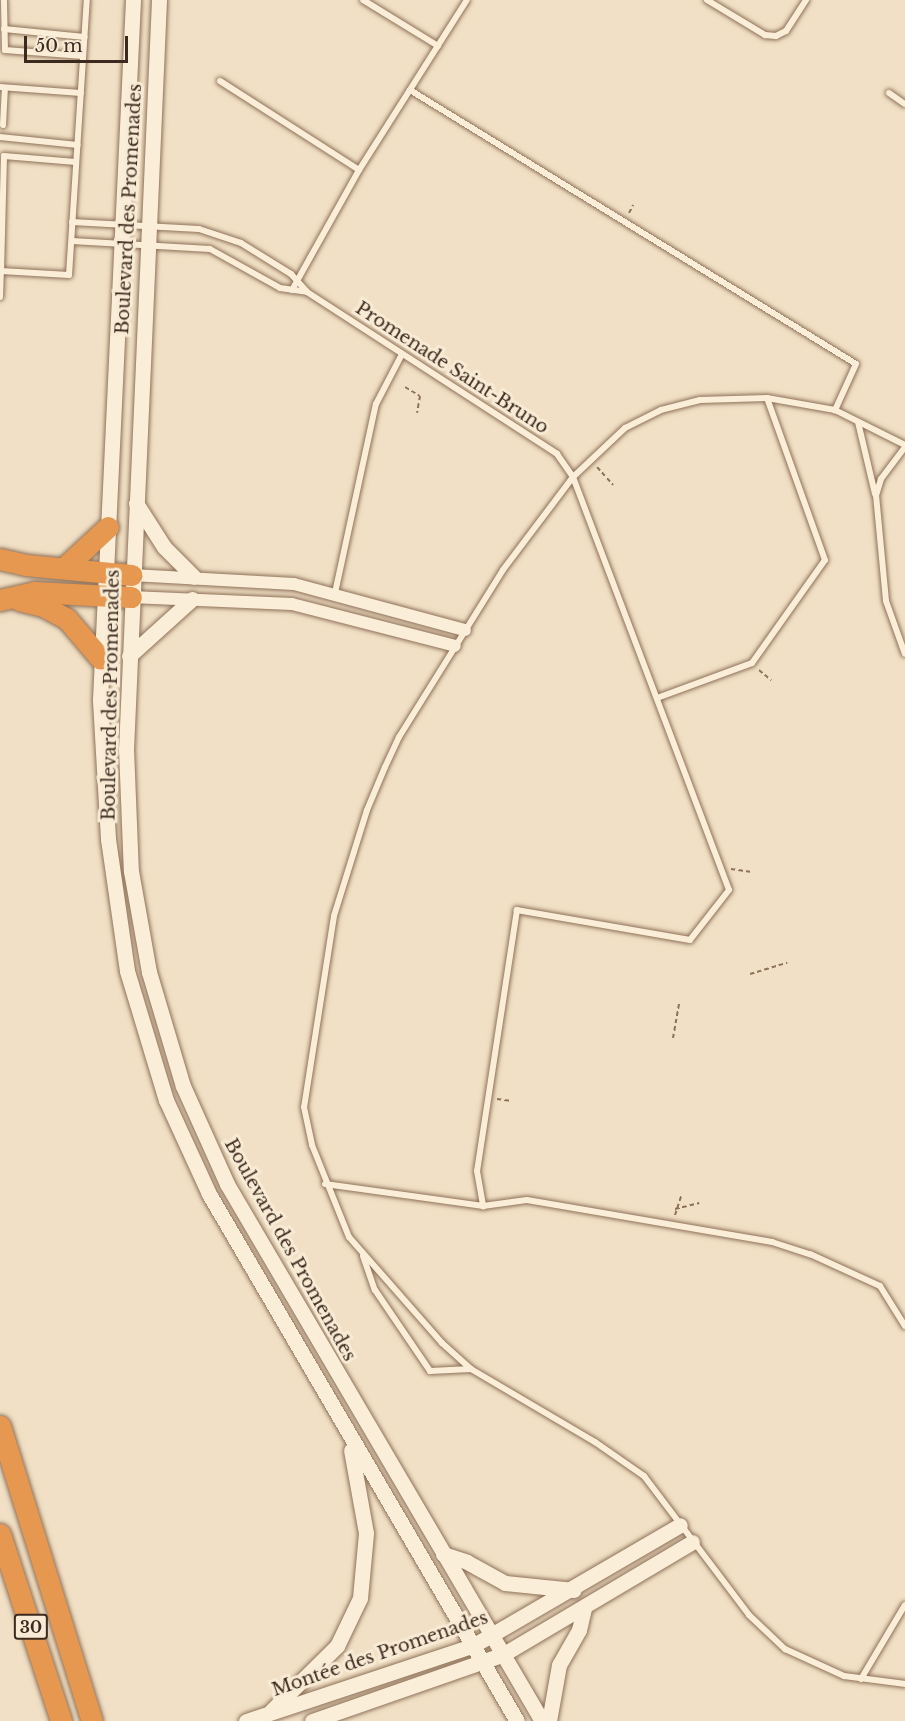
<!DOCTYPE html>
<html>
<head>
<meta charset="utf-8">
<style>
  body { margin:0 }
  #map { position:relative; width:905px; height:1721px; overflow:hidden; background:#f1e0c5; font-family:"Libre Baskerville",serif }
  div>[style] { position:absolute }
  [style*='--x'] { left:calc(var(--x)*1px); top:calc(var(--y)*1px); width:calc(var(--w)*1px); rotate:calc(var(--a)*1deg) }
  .path>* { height:2px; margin-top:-1px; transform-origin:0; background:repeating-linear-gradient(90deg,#8e7159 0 4.5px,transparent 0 7.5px) }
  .roads { filter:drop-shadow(0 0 2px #8e7159) drop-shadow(0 0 2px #8e7159) }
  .service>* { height:6px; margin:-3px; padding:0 3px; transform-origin:3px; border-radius:3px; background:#fbeed9 }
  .minor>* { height:12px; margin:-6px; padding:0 6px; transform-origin:6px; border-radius:6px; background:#fbeed9 }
  .tertiary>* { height:15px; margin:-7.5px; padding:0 7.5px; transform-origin:7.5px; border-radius:7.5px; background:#fbeed9 }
  .motorway>* { height:21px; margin:-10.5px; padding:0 10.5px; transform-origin:10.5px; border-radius:10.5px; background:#e69750 }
  span { translate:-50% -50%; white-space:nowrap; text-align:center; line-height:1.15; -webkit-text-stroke:6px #f8ebd5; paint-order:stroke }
  .shield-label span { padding:2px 4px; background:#f8ebd5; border:2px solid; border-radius:4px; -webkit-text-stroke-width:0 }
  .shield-label { font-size:16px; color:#3d2a1e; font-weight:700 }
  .street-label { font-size:18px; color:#3d2a1e }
  .scale { position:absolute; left:24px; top:36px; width:104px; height:27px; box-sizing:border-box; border:3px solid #3d2a1e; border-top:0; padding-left:8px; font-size:18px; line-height:21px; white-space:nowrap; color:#3d2a1e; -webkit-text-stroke:4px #f8ebd5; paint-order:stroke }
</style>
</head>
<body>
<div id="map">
  <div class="path">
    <div style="--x:629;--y:213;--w:9;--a:-63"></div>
    <div style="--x:405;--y:387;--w:17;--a:31"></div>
    <div style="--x:420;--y:396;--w:17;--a:100"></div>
    <div style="--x:597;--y:467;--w:24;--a:48"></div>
    <div style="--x:759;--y:670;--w:16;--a:40"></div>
    <div style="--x:731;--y:869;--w:21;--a:8"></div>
    <div style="--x:750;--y:974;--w:39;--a:-17"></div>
    <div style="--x:673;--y:1038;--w:36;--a:-80"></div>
    <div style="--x:497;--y:1099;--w:14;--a:8"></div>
    <div style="--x:675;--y:1209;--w:25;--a:-14"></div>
    <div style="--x:675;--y:1215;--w:22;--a:-72"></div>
  </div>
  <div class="roads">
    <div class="service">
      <div style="--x:4;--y:0;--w:50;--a:88.9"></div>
      <div style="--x:5;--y:50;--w:78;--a:4.4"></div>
      <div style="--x:363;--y:0;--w:88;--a:31.5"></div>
      <div style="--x:707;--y:0;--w:68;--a:31.1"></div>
      <div style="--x:765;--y:35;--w:11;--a:5"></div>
      <div style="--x:776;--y:36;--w:11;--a:-27"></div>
      <div style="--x:786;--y:31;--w:37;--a:-57"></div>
      <div style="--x:4;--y:29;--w:81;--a:5.6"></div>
      <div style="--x:220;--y:81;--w:165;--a:32.6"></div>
      <div style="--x:0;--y:87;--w:81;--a:4.2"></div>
      <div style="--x:410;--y:90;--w:523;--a:31.56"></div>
      <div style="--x:856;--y:364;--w:51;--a:114.5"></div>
      <div style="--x:889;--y:93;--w:19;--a:35"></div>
      <div style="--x:3;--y:125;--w:37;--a:-87"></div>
      <div style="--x:0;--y:137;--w:78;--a:5.9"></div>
      <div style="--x:72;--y:222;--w:127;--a:3.2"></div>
      <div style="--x:199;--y:229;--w:44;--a:18.4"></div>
      <div style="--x:241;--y:243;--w:59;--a:31.8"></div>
      <div style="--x:291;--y:274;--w:24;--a:48"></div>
      <div style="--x:307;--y:292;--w:298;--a:32.9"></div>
      <div style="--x:557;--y:454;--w:28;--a:55"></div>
      <div style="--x:573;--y:477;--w:441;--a:69.3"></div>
      <div style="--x:729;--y:890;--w:63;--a:128"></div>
      <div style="--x:690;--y:940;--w:176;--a:-170.2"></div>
      <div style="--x:517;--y:910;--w:264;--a:98.7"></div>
      <div style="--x:477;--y:1171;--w:36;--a:80"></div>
      <div style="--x:72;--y:241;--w:138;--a:3.3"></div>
      <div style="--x:210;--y:249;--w:80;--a:29.1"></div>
      <div style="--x:280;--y:288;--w:27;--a:8"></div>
      <div style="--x:1;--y:271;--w:115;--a:-88.5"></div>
      <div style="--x:4;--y:156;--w:72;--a:4.8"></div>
      <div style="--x:292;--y:290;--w:137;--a:-60.8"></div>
      <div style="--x:359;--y:170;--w:201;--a:-57.6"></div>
      <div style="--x:0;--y:297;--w:26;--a:-88"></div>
      <div style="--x:1;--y:271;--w:68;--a:3.4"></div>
      <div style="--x:69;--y:275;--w:276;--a:-86.3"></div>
      <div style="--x:858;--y:422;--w:74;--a:76.7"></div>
      <div style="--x:905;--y:445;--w:78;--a:-153.4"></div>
      <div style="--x:835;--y:410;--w:69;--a:-170"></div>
      <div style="--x:767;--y:398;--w:67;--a:178.3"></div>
      <div style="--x:700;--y:400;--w:40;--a:165.6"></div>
      <div style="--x:661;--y:410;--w:40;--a:153.4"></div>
      <div style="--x:625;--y:428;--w:71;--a:136.7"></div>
      <div style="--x:573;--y:477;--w:116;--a:127"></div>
      <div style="--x:503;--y:570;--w:197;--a:121.9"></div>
      <div style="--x:399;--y:737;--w:33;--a:115"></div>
      <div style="--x:385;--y:767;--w:47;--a:112.7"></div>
      <div style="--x:367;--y:810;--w:111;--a:107.3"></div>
      <div style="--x:334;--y:916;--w:193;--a:98.9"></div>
      <div style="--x:304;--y:1107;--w:39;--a:78"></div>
      <div style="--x:312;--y:1145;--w:99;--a:68.1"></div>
      <div style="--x:349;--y:1237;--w:141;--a:48.7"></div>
      <div style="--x:442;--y:1343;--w:39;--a:42"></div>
      <div style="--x:471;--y:1369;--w:144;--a:30.5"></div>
      <div style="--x:595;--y:1442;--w:60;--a:34.8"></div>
      <div style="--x:644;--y:1476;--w:174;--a:52.9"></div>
      <div style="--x:749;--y:1615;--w:50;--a:43.4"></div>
      <div style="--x:785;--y:1649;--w:65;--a:24.6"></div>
      <div style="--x:844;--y:1676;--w:62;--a:7.5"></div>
      <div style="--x:905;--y:447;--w:40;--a:127"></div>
      <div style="--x:881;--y:479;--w:17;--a:107"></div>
      <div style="--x:876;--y:495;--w:106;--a:84.6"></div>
      <div style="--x:886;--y:601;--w:56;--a:70.3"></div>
      <div style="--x:335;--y:593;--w:193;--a:-77.8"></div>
      <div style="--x:376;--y:404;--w:56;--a:-62.5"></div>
      <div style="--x:657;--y:698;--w:101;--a:-20.2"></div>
      <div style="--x:752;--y:663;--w:126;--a:-54.7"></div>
      <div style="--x:825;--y:560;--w:172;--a:-109.7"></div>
      <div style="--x:325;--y:1184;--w:160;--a:7.9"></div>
      <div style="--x:483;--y:1206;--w:44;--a:-7.8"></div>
      <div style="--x:527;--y:1200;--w:249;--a:9.7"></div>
      <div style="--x:772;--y:1242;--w:40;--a:18"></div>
      <div style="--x:810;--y:1254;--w:77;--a:24.6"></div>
      <div style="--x:880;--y:1286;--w:47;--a:58"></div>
      <div style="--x:363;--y:1256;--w:36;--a:71"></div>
      <div style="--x:375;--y:1290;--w:98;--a:55.8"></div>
      <div style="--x:430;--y:1371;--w:41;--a:-2.8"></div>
      <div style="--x:861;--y:1679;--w:86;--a:-59.3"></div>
    </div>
    <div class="minor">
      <div style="--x:132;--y:575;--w:162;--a:3.2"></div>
      <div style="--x:294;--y:584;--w:177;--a:15.1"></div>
      <div style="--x:131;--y:597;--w:161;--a:2.5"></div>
      <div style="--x:292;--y:604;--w:168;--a:14.4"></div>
    </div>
    <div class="tertiary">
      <div style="--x:133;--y:0;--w:701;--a:92.7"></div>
      <div style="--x:100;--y:700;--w:139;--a:86.7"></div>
      <div style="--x:108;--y:839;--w:133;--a:81.8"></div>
      <div style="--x:127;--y:971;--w:135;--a:73.2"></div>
      <div style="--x:166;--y:1100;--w:103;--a:65.4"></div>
      <div style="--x:209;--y:1194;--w:610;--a:59.7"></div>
      <div style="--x:159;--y:0;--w:750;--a:92.52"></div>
      <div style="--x:126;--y:749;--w:122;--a:87.7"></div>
      <div style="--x:131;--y:871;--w:103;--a:79.9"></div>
      <div style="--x:149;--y:972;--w:119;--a:73.4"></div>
      <div style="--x:183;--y:1086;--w:107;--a:65.8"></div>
      <div style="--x:227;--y:1184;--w:623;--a:59.6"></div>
      <div style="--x:136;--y:503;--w:52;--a:57.5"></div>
      <div style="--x:164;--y:547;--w:42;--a:45"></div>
      <div style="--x:129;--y:656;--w:85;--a:-42.1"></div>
      <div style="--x:443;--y:1554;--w:25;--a:18"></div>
      <div style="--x:467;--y:1562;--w:43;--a:28.9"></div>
      <div style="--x:505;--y:1583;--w:69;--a:5.8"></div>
      <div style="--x:271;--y:1711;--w:93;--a:-44.6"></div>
      <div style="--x:337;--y:1646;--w:53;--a:-64.4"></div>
      <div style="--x:360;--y:1598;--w:65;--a:-84.7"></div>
      <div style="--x:366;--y:1533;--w:84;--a:-100.2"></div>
      <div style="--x:246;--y:1721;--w:240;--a:-18.4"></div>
      <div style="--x:474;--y:1645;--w:238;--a:-30.2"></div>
      <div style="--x:312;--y:1721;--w:201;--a:-19.2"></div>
      <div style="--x:502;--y:1655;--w:221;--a:-30.7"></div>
      <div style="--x:549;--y:1721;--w:57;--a:-79.9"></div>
      <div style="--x:559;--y:1665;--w:40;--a:-60.3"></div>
      <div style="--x:579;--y:1630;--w:23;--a:-77"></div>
    </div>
    <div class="motorway">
      <div style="--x:0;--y:559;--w:27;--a:13"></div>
      <div style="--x:26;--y:565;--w:106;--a:5.4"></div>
      <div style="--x:64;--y:568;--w:60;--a:-43"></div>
      <div style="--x:0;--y:600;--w:35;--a:-13"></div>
      <div style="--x:34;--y:592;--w:97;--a:3"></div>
      <div style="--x:19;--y:600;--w:25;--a:14"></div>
      <div style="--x:43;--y:606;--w:27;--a:28"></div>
      <div style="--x:67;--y:619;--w:52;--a:49.6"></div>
      <div style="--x:0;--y:1426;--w:309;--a:72.7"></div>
      <div style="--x:0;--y:1534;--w:197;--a:71.9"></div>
    </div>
  </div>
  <div class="shield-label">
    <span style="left:31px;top:1627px">30</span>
  </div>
  <div class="street-label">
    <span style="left:129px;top:209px;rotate:-87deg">Boulevard des Promenades</span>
    <span style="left:452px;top:368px;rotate:33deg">Promenade Saint-Bruno</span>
    <span style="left:111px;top:695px;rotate:-89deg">Boulevard des Promenades</span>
    <span style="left:290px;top:1250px;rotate:61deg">Boulevard des Promenades</span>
    <span style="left:380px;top:1654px;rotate:-19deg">Montée des Promenades</span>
  </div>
  <div class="scale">50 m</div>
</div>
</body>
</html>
